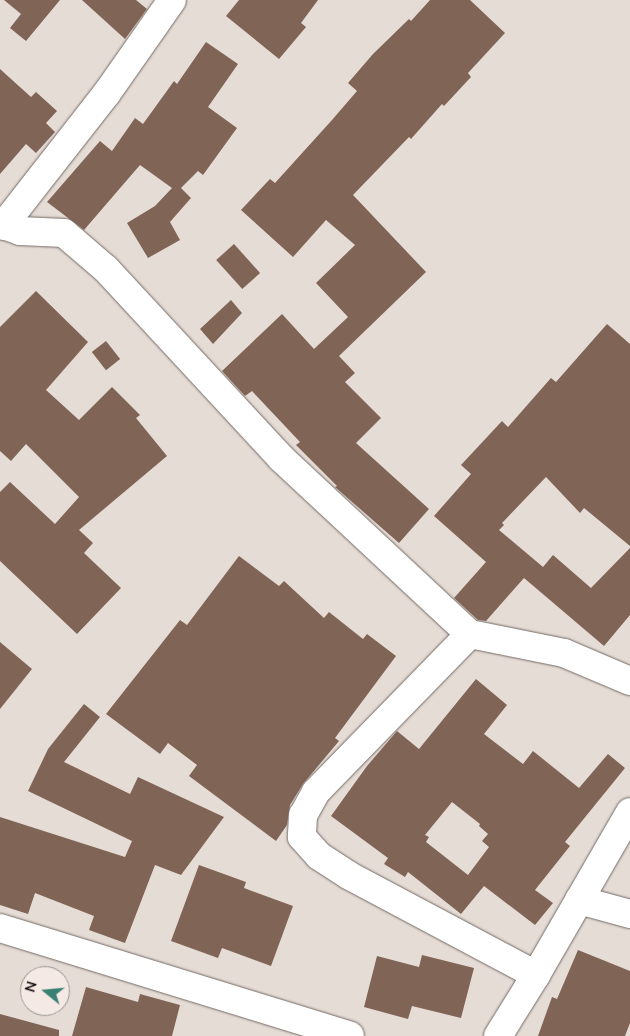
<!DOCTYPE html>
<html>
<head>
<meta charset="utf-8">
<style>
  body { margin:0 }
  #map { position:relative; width:630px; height:1036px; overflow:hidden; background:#e6dcd6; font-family:"Nunito Sans",sans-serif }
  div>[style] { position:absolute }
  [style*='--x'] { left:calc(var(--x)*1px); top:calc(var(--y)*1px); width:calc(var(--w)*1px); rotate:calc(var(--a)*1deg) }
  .building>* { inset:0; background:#806456; transform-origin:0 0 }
  .roads { filter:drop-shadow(0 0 1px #736a65) drop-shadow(0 0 1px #736a65) }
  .minor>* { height:28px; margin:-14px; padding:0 14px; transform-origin:14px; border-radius:14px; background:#fff }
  span { translate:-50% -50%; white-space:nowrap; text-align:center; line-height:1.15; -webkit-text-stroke:4px #f4e9e4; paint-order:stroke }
  .north { position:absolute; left:20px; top:966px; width:50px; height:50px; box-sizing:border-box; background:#f4e9e4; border:1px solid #9b938f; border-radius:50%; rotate:287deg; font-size:14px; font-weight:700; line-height:20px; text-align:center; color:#151210 }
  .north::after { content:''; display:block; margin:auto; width:18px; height:22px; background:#3b8074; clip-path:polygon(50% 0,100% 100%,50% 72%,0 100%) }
</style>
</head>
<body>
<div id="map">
  <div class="building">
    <div style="clip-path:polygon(4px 0,60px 0,26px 41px,10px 28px,21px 14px)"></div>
    <div style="clip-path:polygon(82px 0,136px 0,147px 9px,125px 39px)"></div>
    <div style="clip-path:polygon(239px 0,318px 0,301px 23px,306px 27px,279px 59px,226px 16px)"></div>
    <div style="clip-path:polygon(430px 0,470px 0,505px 33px,468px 73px,471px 77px,444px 106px,442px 104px,411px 139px,409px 137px,353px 195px,426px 272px,339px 356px,355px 373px,345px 382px,381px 418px,356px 443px,429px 509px,399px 543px,335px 487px,337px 486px,296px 445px,300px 442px,252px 391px,245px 396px,222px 371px,282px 314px,314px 349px,348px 317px,316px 283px,355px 245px,326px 220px,293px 257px,241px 210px,270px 179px,275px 183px,332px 120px,357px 91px,348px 83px,373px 54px,409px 19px,411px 21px)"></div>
    <div style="clip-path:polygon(206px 42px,238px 64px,208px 107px,237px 128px,203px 175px,198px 171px,181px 188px,191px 198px,170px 222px,180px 240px,148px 258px,127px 223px,155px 206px,172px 188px,140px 165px,84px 230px,47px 202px,100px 141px,112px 151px,135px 118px,143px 124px,174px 81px,177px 84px)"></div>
    <div style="clip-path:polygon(0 69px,31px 97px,36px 92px,57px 111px,46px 123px,55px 132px,36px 153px,26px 144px,0 174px)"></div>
    <div style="left:234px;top:244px;width:39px;height:24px;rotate:48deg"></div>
    <div style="clip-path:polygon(36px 291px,88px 342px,46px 390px,79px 420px,112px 387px,140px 415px,136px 418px,167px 456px,79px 530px,93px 543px,84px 553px,121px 588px,77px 634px,0 561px,0 492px,10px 482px,55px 524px,79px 497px,26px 444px,11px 461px,0 451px,0 327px)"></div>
    <div style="clip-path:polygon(231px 300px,242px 313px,213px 344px,200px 329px)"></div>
    <div style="clip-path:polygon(607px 324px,630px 344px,630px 546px,584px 508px,580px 513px,546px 477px,502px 523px,504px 525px,499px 530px,543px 567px,553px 555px,591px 588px,630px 548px,630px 615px,604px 646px,524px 578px,486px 621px,478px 620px,454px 598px,486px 562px,434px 516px,471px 474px,461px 465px,502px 421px,508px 427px,551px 378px,556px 382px)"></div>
    <div style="left:106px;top:341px;width:23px;height:18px;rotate:52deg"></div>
    <div style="clip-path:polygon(239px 556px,279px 586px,284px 581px,324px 618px,329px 612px,363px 639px,367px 634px,396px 656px,335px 738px,339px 741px,303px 784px,290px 805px,287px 825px,276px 841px,189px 776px,197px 765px,168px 743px,160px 754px,106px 714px,180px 620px,187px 625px)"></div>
    <div style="clip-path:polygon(0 642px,32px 669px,0 709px)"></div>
    <div style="clip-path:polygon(evenodd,476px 679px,507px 705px,484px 734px,523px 764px,533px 751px,579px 788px,608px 754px,625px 768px,565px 842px,570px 846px,535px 890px,553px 903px,535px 925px,484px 886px,461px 914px,408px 872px,405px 877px,384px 864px,388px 858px,331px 816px,367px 766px,397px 731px,419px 749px,476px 679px,452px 802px,480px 824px,479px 826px,488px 834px,482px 841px,489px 847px,468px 875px,426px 842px,429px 837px,425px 835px,452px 802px)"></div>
    <div style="clip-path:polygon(84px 704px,100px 717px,64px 762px,130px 794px,138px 777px,224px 817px,181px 875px,155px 865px,125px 943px,89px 930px,94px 916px,35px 893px,28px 914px,0 905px,0 817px,125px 857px,132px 841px,28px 791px,48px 749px)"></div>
    <div style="clip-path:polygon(199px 865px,246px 882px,244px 888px,293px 906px,271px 966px,222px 948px,218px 958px,171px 941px)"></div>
    <div style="clip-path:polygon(578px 950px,630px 971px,630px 1023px,625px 1036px,538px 1036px,552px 997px,557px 999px)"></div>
    <div style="clip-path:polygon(422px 955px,474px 968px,461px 1018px,412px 1006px,408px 1019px,364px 1007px,377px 956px,419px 967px)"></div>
    <div style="clip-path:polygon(86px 987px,138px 1002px,140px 994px,180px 1005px,172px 1036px,72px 1036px)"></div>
    <div style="clip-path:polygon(0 1014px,59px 1030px,59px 1036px,0 1036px)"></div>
  </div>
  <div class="roads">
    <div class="minor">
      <div style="--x:0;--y:224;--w:21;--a:19"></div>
      <div style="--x:20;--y:231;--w:44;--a:2.6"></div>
      <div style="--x:64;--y:233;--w:55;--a:40.6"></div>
      <div style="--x:106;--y:269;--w:258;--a:47.2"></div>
      <div style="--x:281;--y:458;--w:258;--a:43"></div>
      <div style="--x:470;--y:634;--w:96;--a:11.4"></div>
      <div style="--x:564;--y:653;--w:72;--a:23"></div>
      <div style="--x:3;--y:226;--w:169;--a:-52"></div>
      <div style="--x:107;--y:93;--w:113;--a:-55"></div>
      <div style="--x:470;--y:634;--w:221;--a:134.3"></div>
      <div style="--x:316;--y:792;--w:26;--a:119"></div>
      <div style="--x:303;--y:815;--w:22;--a:93"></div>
      <div style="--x:302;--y:837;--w:25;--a:48"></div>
      <div style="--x:319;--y:856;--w:35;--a:33"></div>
      <div style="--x:348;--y:875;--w:213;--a:28"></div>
      <div style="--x:579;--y:900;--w:53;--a:15.4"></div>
      <div style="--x:0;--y:928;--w:366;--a:17.1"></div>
      <div style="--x:498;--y:1036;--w:72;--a:-58.1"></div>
      <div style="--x:536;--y:975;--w:188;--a:-60"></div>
    </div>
  </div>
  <div class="north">N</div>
</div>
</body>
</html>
